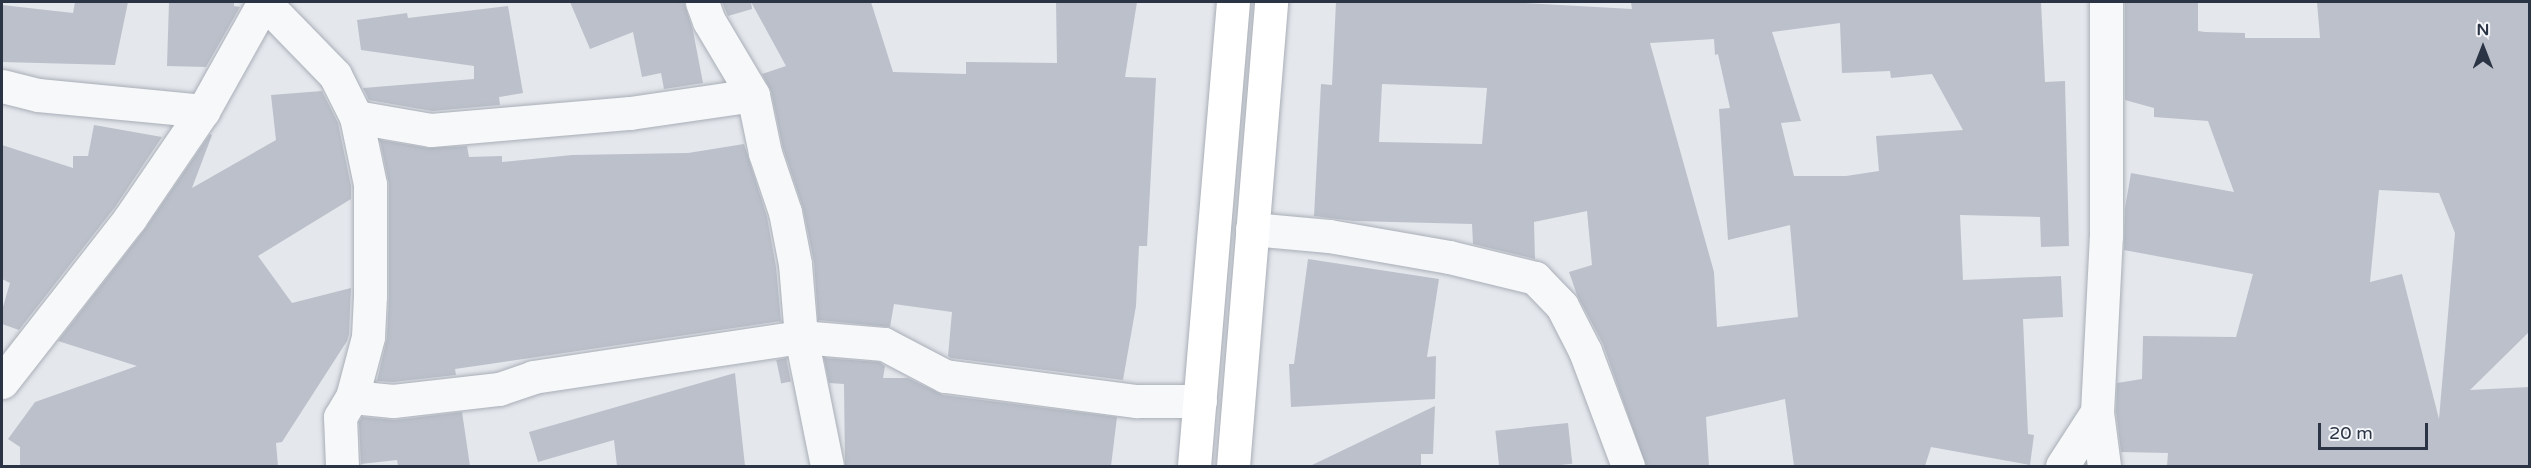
<!DOCTYPE html>
<html>
<head>
<meta charset="utf-8">
<style>
  body { margin:0 }
  #map { position:relative; width:2531px; height:468px; overflow:hidden; background:#e4e7ec; font-family:"Varela Round",sans-serif }
  div>[style] { position:absolute }
  [style*='--x'] { left:calc(var(--x)*1px); top:calc(var(--y)*1px); width:calc(var(--w)*1px); rotate:calc(var(--a)*1deg) }
  .building>* { inset:0; background:#bbc0ca; transform-origin:0 0 }
  .roads { filter:drop-shadow(0 0 2px #a9aeb7) drop-shadow(0 0 2px #a9aeb7) }
  .street>* { height:33px; margin:-16.5px; padding:0 16.5px; transform-origin:16.5px; border-radius:16.5px; background:#f7f8fa }
  .secondary>* { height:33px; margin:-16.5px; padding:0 16.5px; transform-origin:16.5px; border-radius:16.5px; background:#fff }
  span { translate:-50% -50%; white-space:nowrap; text-align:center; line-height:1.15; -webkit-text-stroke:4.5px #f4f6f9; paint-order:stroke }
  .frame { position:absolute; inset:0; border:3px solid #2b3445; pointer-events:none }
  .north { position:absolute; left:2453px; top:18px; width:60px; height:60px; -webkit-text-stroke:4px #f4f6f9; paint-order:stroke; rotate:0deg; font-size:16px; font-weight:700; line-height:24px; text-align:center; color:#2b3445 }
  .north::after { content:''; display:block; margin:auto; width:21px; height:27px; background:#2b3445; clip-path:polygon(50% 0,100% 100%,50% 72%,0 100%) }
  .scale { position:absolute; left:2318px; top:423px; width:110px; height:27px; box-sizing:border-box; border:3px solid #2b3445; border-top:0; padding-left:8px; font-size:18px; line-height:21px; white-space:nowrap; color:#2b3445; -webkit-text-stroke:4px #f4f6f9; paint-order:stroke }
</style>
</head>
<body>
<div id="map">
  <div class="building">
    <div style="clip-path:polygon(75px 2px,128px 2px,115px 65px,2px 62px,2px 5px,73px 13px)"></div>
    <div style="clip-path:polygon(169px 2px,234px 2px,234px 6px,240px 7px,206px 67px,167px 66px)"></div>
    <div style="clip-path:polygon(570px 2px,684px 2px,693px 31px,703px 83px,664px 89px,661px 73px,642px 77px,633px 32px,590px 49px)"></div>
    <div style="clip-path:polygon(722px 2px,871px 2px,893px 72px,966px 74px,966px 62px,1057px 63px,1056px 2px,1137px 2px,1125px 77px,1156px 78px,1147px 246px,1139px 246px,1136px 306px,1123px 380px,951px 358px,948px 356px,952px 312px,894px 304px,890px 327px,818px 320px,814px 262px,803px 208px,783px 148px,771px 91px,762px 74px,786px 66px,751px 2px,752px 9px,728px 16px)"></div>
    <div style="clip-path:polygon(evenodd,1336px 2px,1506px 2px,1632px 9px,1631px 2px,2041px 2px,2045px 82px,2065px 81px,2069px 246px,2041px 247px,2040px 217px,1960px 215px,1963px 280px,2061px 276px,2063px 317px,2023px 319px,2028px 434px,2034px 435px,2030px 465px,1931px 447px,1925px 466px,1794px 466px,1785px 399px,1706px 417px,1709px 466px,1646px 466px,1603px 344px,1577px 295px,1569px 272px,1592px 265px,1587px 211px,1534px 222px,1535px 259px,1473px 244px,1472px 224px,1354px 221px,1314px 216px,1321px 84px,1332px 85px,1336px 2px,1840px 23px,1842px 73px,1890px 71px,1891px 78px,1932px 74px,1963px 130px,1876px 136px,1879px 171px,1846px 176px,1794px 176px,1781px 123px,1801px 121px,1772px 32px,1840px 23px,1336px 2px,1714px 39px,1715px 55px,1718px 54px,1730px 108px,1719px 109px,1728px 240px,1790px 225px,1798px 317px,1717px 327px,1714px 272px,1650px 43px,1714px 39px,1336px 2px,1382px 84px,1487px 88px,1482px 144px,1379px 142px,1382px 84px)"></div>
    <div style="clip-path:polygon(evenodd,2125px 2px,2198px 2px,2198px 31px,2205px 32px,2245px 33px,2245px 38px,2320px 38px,2317px 2px,2529px 2px,2529px 332px,2470px 390px,2529px 387px,2529px 466px,2167px 466px,2168px 453px,2121px 452px,2116px 411px,2117px 383px,2142px 379px,2143px 336px,2236px 337px,2253px 274px,2124px 250px,2125px 208px,2131px 173px,2234px 192px,2208px 121px,2154px 117px,2154px 108px,2125px 100px,2125px 2px,2379px 190px,2439px 193px,2455px 233px,2439px 419px,2402px 274px,2370px 282px,2379px 190px)"></div>
    <div style="clip-path:polygon(508px 6px,523px 93px,499px 97px,500px 105px,432px 111px,369px 100px,363px 88px,474px 79px,474px 66px,361px 50px,357px 20px,407px 13px,408px 18px)"></div>
    <div style="clip-path:polygon(322px 91px,338px 123px,351px 186px,351px 199px,258px 256px,292px 303px,351px 288px,349px 334px,347px 341px,282px 442px,276px 443px,278px 466px,20px 466px,20px 447px,8px 439px,35px 402px,137px 366px,58px 341px,145px 229px,210px 134px,212px 135px,192px 188px,276px 140px,271px 95px)"></div>
    <div style="clip-path:polygon(94px 125px,162px 137px,115px 207px,19px 330px,2px 324px,2px 310px,10px 283px,2px 279px,2px 145px,73px 168px,73px 156px,88px 156px)"></div>
    <div style="clip-path:polygon(380px 140px,428px 148px,467px 146px,469px 157px,502px 156px,502px 162px,572px 155px,688px 153px,744px 144px,767px 217px,776px 267px,781px 321px,455px 369px,456px 375px,393px 382px,377px 381px,387px 338px,389px 296px,389px 184px)"></div>
    <div style="clip-path:polygon(1308px 259px,1439px 279px,1427px 357px,1436px 356px,1435px 399px,1291px 407px,1289px 364px,1294px 364px)"></div>
    <div style="left:786px;top:358px;width:24px;height:10px;rotate:78deg"></div>
    <div style="clip-path:polygon(824px 358px,879px 362px,885px 366px,883px 378px,908px 378px,943px 395px,1117px 417px,1111px 466px,845px 466px,844px 384px,829px 383px)"></div>
    <div style="clip-path:polygon(735px 373px,745px 466px,617px 466px,614px 440px,538px 462px,529px 432px)"></div>
    <div style="clip-path:polygon(1435px 406px,1433px 454px,1421px 454px,1421px 466px,1310px 466px)"></div>
    <div style="clip-path:polygon(462px 412px,470px 466px,398px 466px,397px 460px,361px 464px,359px 422px,362px 417px,395px 420px)"></div>
    <div style="left:1568px;top:423px;width:41px;height:73px;rotate:84deg"></div>
  </div>
  <div class="roads">
    <div class="street">
      <div style="--x:264;--y:2;--w:102;--a:45.8"></div>
      <div style="--x:335;--y:75;--w:47;--a:63.4"></div>
      <div style="--x:356;--y:117;--w:68;--a:78.2"></div>
      <div style="--x:370;--y:184;--w:112;--a:90"></div>
      <div style="--x:370;--y:296;--w:41;--a:92.8"></div>
      <div style="--x:368;--y:337;--w:62;--a:104.9"></div>
      <div style="--x:352;--y:397;--w:41;--a:5.6"></div>
      <div style="--x:393;--y:401;--w:107;--a:-6.5"></div>
      <div style="--x:499;--y:389;--w:36;--a:-19"></div>
      <div style="--x:533;--y:377;--w:271;--a:-8.5"></div>
      <div style="--x:801;--y:337;--w:83;--a:4.8"></div>
      <div style="--x:884;--y:344;--w:69;--a:27.7"></div>
      <div style="--x:945;--y:376;--w:193;--a:7.5"></div>
      <div style="--x:1136;--y:401;--w:64;--a:0"></div>
      <div style="--x:702;--y:2;--w:20;--a:70"></div>
      <div style="--x:709;--y:21;--w:86;--a:59.3"></div>
      <div style="--x:753;--y:95;--w:59;--a:78.3"></div>
      <div style="--x:765;--y:153;--w:62;--a:71.3"></div>
      <div style="--x:785;--y:212;--w:53;--a:79.1"></div>
      <div style="--x:795;--y:264;--w:73;--a:85.3"></div>
      <div style="--x:801;--y:337;--w:132;--a:78.6"></div>
      <div style="--x:2;--y:86;--w:37;--a:14"></div>
      <div style="--x:38;--y:95;--w:166;--a:5.5"></div>
      <div style="--x:356;--y:117;--w:76;--a:9.8"></div>
      <div style="--x:431;--y:130;--w:200;--a:-4.9"></div>
      <div style="--x:630;--y:113;--w:124;--a:-8.3"></div>
      <div style="--x:1252;--y:229;--w:77;--a:5.2"></div>
      <div style="--x:1329;--y:236;--w:122;--a:9.9"></div>
      <div style="--x:1449;--y:257;--w:89;--a:13.7"></div>
      <div style="--x:1535;--y:278;--w:39;--a:46"></div>
      <div style="--x:1562;--y:306;--w:51;--a:62.9"></div>
      <div style="--x:1585;--y:351;--w:123;--a:69.5"></div>
      <div style="--x:2;--y:382;--w:208;--a:-52"></div>
      <div style="--x:130;--y:218;--w:130;--a:-55.7"></div>
      <div style="--x:203;--y:111;--w:125;--a:-60.8"></div>
      <div style="--x:342;--y:466;--w:49;--a:-92.3"></div>
      <div style="--x:340;--y:417;--w:23;--a:-59"></div>
      <div style="--x:2062;--y:466;--w:64;--a:-57.1"></div>
      <div style="--x:2104;--y:466;--w:54;--a:-97.4"></div>
      <div style="--x:2097;--y:412;--w:176;--a:-87.1"></div>
      <div style="--x:2106;--y:236;--w:234;--a:-90"></div>
    </div>
    <div class="secondary">
      <div style="--x:1194;--y:466;--w:466;--a:-85.2"></div>
      <div style="--x:1233;--y:466;--w:466;--a:-85.3"></div>
    </div>
  </div>
  <div class="frame"></div>
  <div class="north">N</div>
  <div class="scale">20 m</div>
</div>
</body>
</html>
